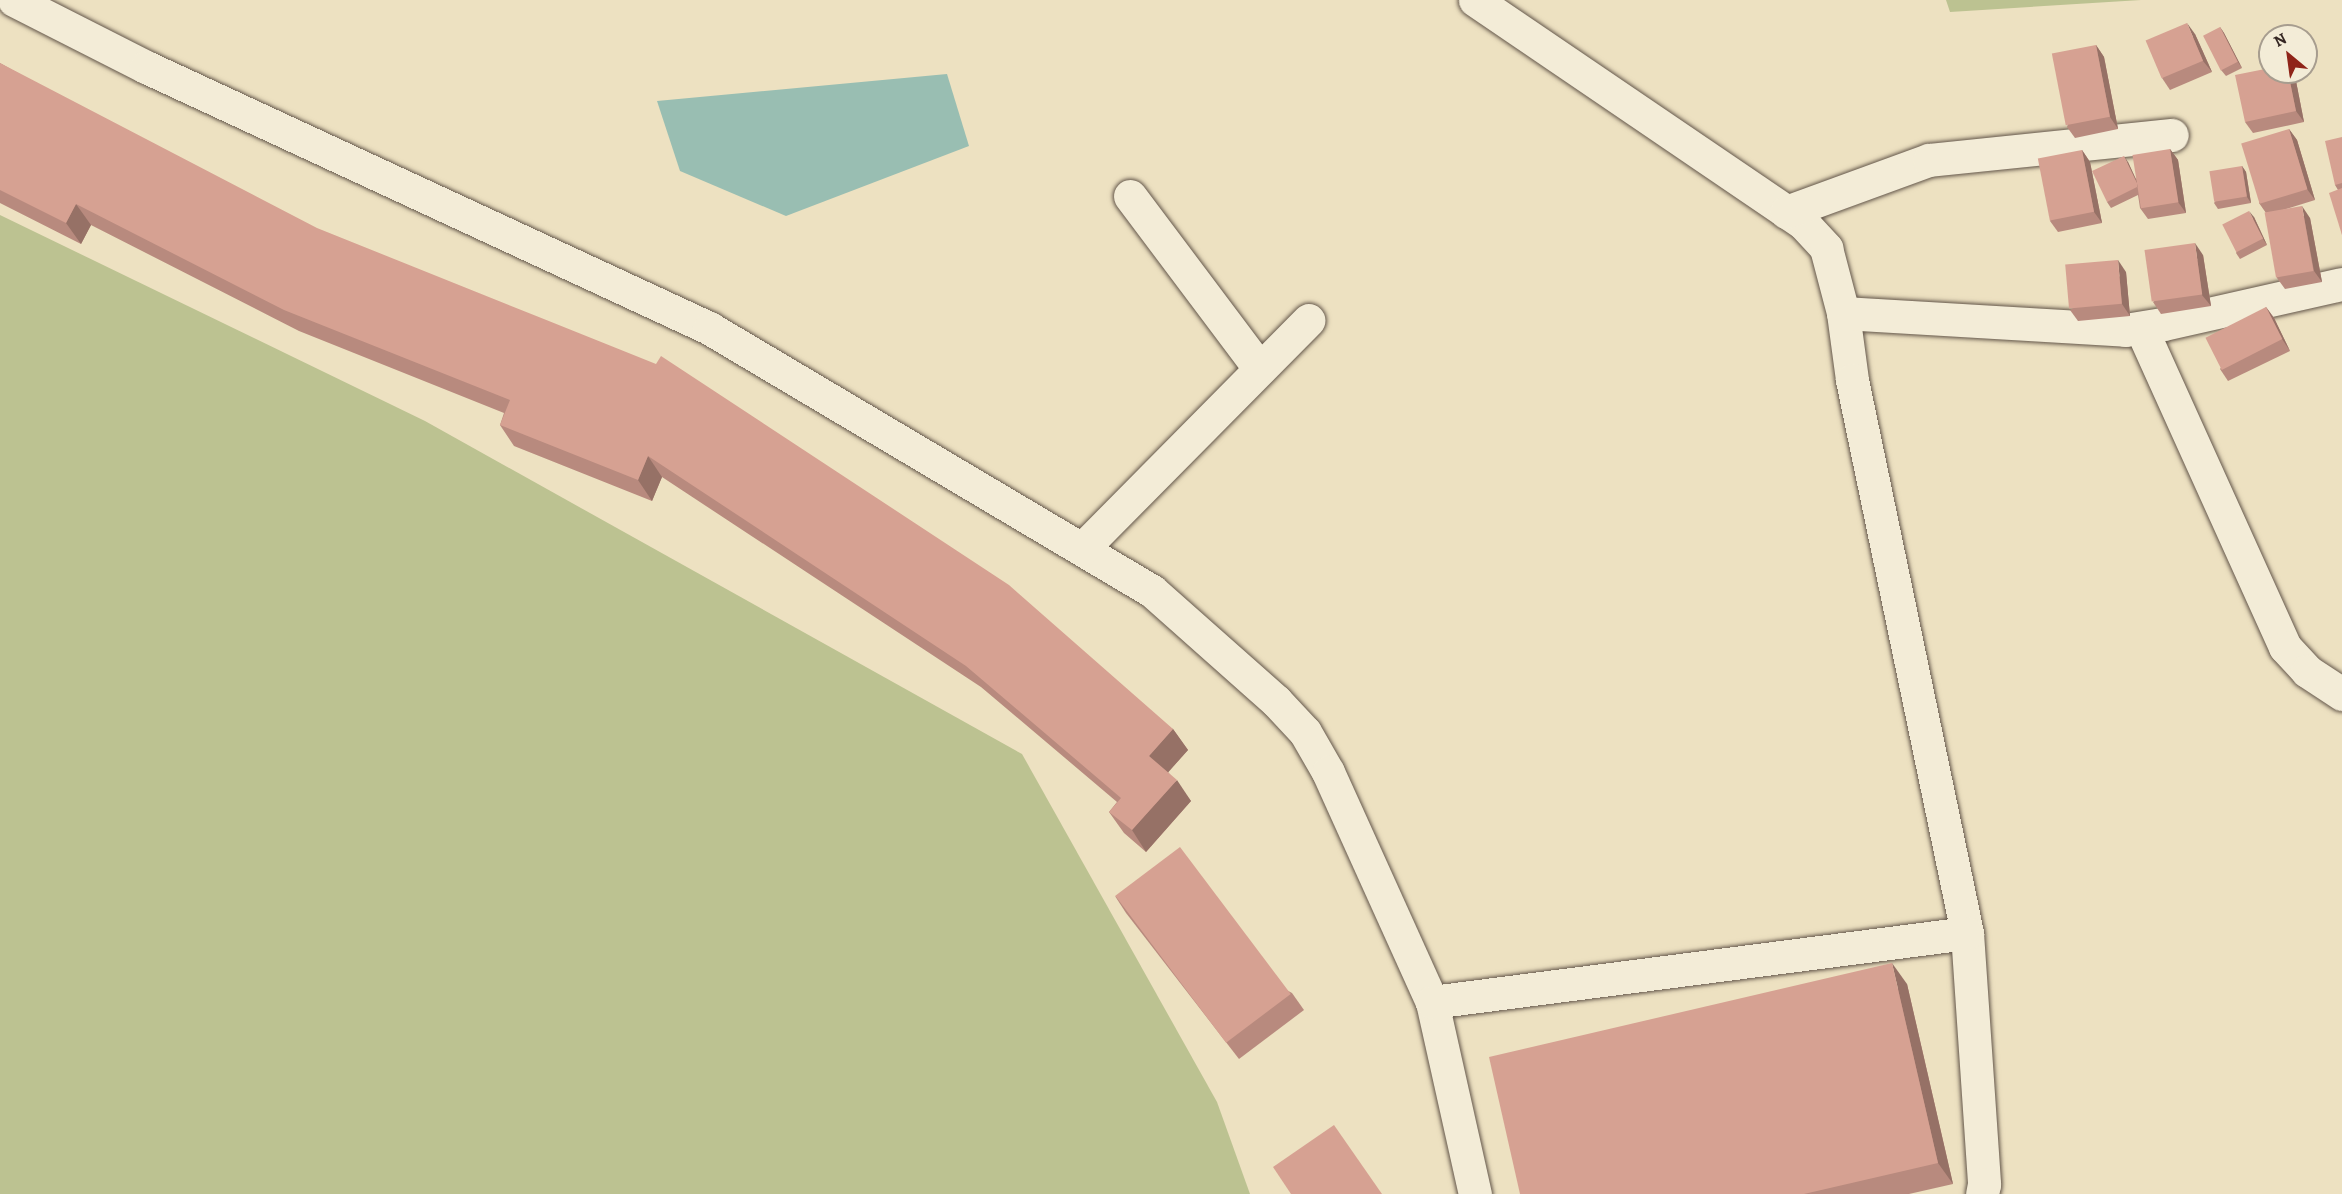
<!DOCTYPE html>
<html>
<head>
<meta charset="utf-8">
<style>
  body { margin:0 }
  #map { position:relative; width:2342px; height:1194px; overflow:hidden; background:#ede1c1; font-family:Alegreya,serif }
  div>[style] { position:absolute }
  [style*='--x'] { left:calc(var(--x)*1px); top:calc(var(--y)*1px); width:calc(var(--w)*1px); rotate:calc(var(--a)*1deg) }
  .green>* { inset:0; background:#bcc291 }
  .water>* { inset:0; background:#99beb2 }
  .roads { filter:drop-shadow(0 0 2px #63564a) drop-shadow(0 0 2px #63564a) }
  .minor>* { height:33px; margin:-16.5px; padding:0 16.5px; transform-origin:16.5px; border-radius:16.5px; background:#f3ecd7 }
  .wall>* { inset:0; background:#b88a7e }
  .shaded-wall>* { inset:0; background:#967166 }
  .building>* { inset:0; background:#d6a192; transform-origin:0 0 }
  span { translate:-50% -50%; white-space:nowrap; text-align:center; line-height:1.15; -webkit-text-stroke:4.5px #f3ecd7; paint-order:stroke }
  .north { position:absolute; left:2258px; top:24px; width:60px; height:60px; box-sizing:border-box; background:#f3ecd7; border:2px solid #a79d8f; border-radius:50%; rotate:331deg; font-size:16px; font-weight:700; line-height:24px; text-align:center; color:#352723 }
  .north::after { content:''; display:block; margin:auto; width:21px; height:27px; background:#8f2418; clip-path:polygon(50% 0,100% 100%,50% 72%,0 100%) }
</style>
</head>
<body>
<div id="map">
  <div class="green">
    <div style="clip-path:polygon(1946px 0,2141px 0,1950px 12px)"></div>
    <div style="clip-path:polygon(0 215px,425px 421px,1022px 754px,1217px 1102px,1250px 1194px,0 1194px)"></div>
  </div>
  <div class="water">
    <div style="clip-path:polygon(947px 74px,969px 146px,786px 216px,680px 171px,657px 101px)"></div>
  </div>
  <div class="roads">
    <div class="minor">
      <div style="--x:14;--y:0;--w:148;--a:26.9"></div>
      <div style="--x:146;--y:67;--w:621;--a:24.87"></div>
      <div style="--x:709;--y:328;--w:515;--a:30.7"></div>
      <div style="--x:1152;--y:591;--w:166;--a:41.6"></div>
      <div style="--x:1276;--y:701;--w:42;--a:46.9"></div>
      <div style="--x:1305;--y:732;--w:46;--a:60.1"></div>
      <div style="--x:1328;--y:772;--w:252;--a:65.7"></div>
      <div style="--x:1432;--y:1002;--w:197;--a:77.4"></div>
      <div style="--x:1475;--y:0;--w:398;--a:34.2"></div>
      <div style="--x:1804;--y:224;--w:33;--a:47"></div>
      <div style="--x:1826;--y:248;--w:67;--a:75.3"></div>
      <div style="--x:1843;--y:313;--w:68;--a:82.3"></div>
      <div style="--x:1852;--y:380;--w:565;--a:78.25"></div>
      <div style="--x:1967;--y:933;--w:252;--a:86.1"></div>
      <div style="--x:1984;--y:1184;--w:10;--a:101"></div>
      <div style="--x:1130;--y:196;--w:216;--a:53.1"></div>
      <div style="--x:1786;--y:212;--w:152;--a:-20"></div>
      <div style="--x:1929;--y:160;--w:244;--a:-5.9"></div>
      <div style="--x:1843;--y:313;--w:283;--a:3.4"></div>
      <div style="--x:2125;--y:330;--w:39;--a:-9"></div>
      <div style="--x:2164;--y:324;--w:182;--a:-12.7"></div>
      <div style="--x:2141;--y:328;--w:350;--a:65.7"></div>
      <div style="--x:2285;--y:647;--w:33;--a:47"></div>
      <div style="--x:2307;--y:671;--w:42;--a:33.3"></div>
      <div style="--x:1082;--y:549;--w:322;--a:-45.3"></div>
      <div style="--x:1432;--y:1002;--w:539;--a:-7.35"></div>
    </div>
  </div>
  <div class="wall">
    <div style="clip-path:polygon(2220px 27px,2224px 33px,2242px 68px,2226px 76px,2221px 70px)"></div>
    <div style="clip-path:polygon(2195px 34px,2212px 72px,2170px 90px,2162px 78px)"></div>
    <div style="clip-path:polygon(2096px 45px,2104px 57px,2118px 129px,2075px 138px,2067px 127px)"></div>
    <div style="clip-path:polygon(0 63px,1173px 729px,1188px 750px,1168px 772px,1191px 801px,1146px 852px,1124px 833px,1109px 812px,1117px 802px,981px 687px,662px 477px,652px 501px,514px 446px,500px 425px,504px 413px,299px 331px,91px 225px,81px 244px,0 203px)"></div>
    <div style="clip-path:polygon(2295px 76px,2304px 122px,2253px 133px,2245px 122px)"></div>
    <div style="clip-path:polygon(2289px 129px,2297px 140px,2315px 200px,2283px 210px,2310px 218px,2322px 282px,2285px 289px,2277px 278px,2266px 213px,2259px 203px)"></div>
    <div style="clip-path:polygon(2342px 137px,2342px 235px,2338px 190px,2335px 185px)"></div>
    <div style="clip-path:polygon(2170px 149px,2178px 160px,2186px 213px,2148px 219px,2140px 208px,2138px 195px,2111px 208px,2107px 202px,2128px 162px,2136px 179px)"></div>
    <div style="clip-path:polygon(2082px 150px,2090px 162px,2102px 223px,2058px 232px,2050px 221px)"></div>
    <div style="clip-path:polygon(2242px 166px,2246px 172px,2251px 203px,2218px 209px,2214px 203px)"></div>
    <div style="clip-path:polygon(2254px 217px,2267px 245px,2240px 259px,2236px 253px)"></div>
    <div style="clip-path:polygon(2203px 255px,2211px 306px,2161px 314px,2153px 302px)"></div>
    <div style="clip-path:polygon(2126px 272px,2130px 316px,2078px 321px,2070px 310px)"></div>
    <div style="clip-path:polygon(2266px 307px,2274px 318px,2290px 351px,2228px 381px,2220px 369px)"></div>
    <div style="clip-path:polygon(1115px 896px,1292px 993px,1304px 1010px,1239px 1059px,1126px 913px)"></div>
    <div style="clip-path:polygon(1907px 984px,1953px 1184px,1909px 1194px,1520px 1194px)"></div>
  </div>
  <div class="shaded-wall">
    <div style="clip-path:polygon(2187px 23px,2195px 34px,2212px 72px,2203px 61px)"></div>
    <div style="clip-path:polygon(2220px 27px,2224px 33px,2242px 68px,2238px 62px)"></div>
    <div style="clip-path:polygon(2096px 45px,2104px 57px,2118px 129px,2110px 117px)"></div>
    <div style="clip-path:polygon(2288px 72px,2292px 72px,2295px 76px,2304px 122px,2296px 111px)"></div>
    <div style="clip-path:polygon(2289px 129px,2297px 140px,2315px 200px,2307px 189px)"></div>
    <div style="clip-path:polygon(2170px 149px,2178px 160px,2186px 213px,2178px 202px)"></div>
    <div style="clip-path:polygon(2082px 150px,2090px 162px,2102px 223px,2094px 212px)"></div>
    <div style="clip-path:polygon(2124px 156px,2128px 162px,2142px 193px,2138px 187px)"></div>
    <div style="clip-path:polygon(2242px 166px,2246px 172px,2251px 203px,2247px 197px)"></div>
    <div style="clip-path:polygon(76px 204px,91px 225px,81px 244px,66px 223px)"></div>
    <div style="clip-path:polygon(2302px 206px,2310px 218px,2322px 282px,2314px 271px)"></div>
    <div style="clip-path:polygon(2249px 211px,2254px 217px,2267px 245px,2263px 239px)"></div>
    <div style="clip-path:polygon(2195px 243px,2203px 255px,2211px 306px,2202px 295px)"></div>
    <div style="clip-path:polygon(2118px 260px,2126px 272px,2130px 316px,2122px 304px)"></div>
    <div style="clip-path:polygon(2266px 307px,2274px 318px,2290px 351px,2282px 339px)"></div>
    <div style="clip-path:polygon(648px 456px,662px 477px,652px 501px,638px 480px)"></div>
    <div style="clip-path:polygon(1173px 729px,1188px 750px,1164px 777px,1149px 756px)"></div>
    <div style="clip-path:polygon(1177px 780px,1191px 801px,1146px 852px,1132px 830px)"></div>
    <div style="clip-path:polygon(1892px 963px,1907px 984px,1953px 1184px,1938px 1163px)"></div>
  </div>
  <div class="building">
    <div style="left:2187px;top:23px;width:41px;height:45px;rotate:67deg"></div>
    <div style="left:2220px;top:27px;width:39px;height:19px;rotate:63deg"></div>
    <div style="left:2096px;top:45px;width:73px;height:45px;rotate:79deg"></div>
    <div style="clip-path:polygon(0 63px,317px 228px,656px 364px,661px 356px,1009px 585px,1173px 729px,1149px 756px,1177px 780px,1132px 830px,1109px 812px,1121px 798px,966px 666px,648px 456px,638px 480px,500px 425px,510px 400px,284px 310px,76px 204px,66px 223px,0 190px)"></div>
    <div style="clip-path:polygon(2270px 68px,2270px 72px,2288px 72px,2296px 111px,2245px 122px,2235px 75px)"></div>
    <div style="left:2289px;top:129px;width:63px;height:50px;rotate:73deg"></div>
    <div style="clip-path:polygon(2342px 137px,2342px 183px,2335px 185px,2325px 141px)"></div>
    <div style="left:2170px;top:149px;width:54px;height:38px;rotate:81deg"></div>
    <div style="left:2082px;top:150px;width:63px;height:45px;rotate:79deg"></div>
    <div style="clip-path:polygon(2124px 156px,2137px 183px,2137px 187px,2107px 202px,2092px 171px)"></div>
    <div style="left:2242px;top:166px;width:31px;height:33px;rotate:81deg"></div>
    <div style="clip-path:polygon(2342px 188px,2342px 235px,2329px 193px)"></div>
    <div style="left:2302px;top:206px;width:66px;height:38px;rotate:80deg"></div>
    <div style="left:2249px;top:211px;width:31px;height:30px;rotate:63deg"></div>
    <div style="left:2195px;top:243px;width:52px;height:51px;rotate:82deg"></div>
    <div style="left:2118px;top:260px;width:44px;height:53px;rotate:85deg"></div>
    <div style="left:2266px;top:307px;width:36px;height:68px;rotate:63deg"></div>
    <div style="left:1180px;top:847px;width:184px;height:81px;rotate:53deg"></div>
    <div style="clip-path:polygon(1892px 963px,1938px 1163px,1804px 1194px,1520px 1194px,1489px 1057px)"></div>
    <div style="clip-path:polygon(1334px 1125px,1382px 1194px,1291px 1194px,1273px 1167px)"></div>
  </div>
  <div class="north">N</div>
</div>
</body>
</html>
